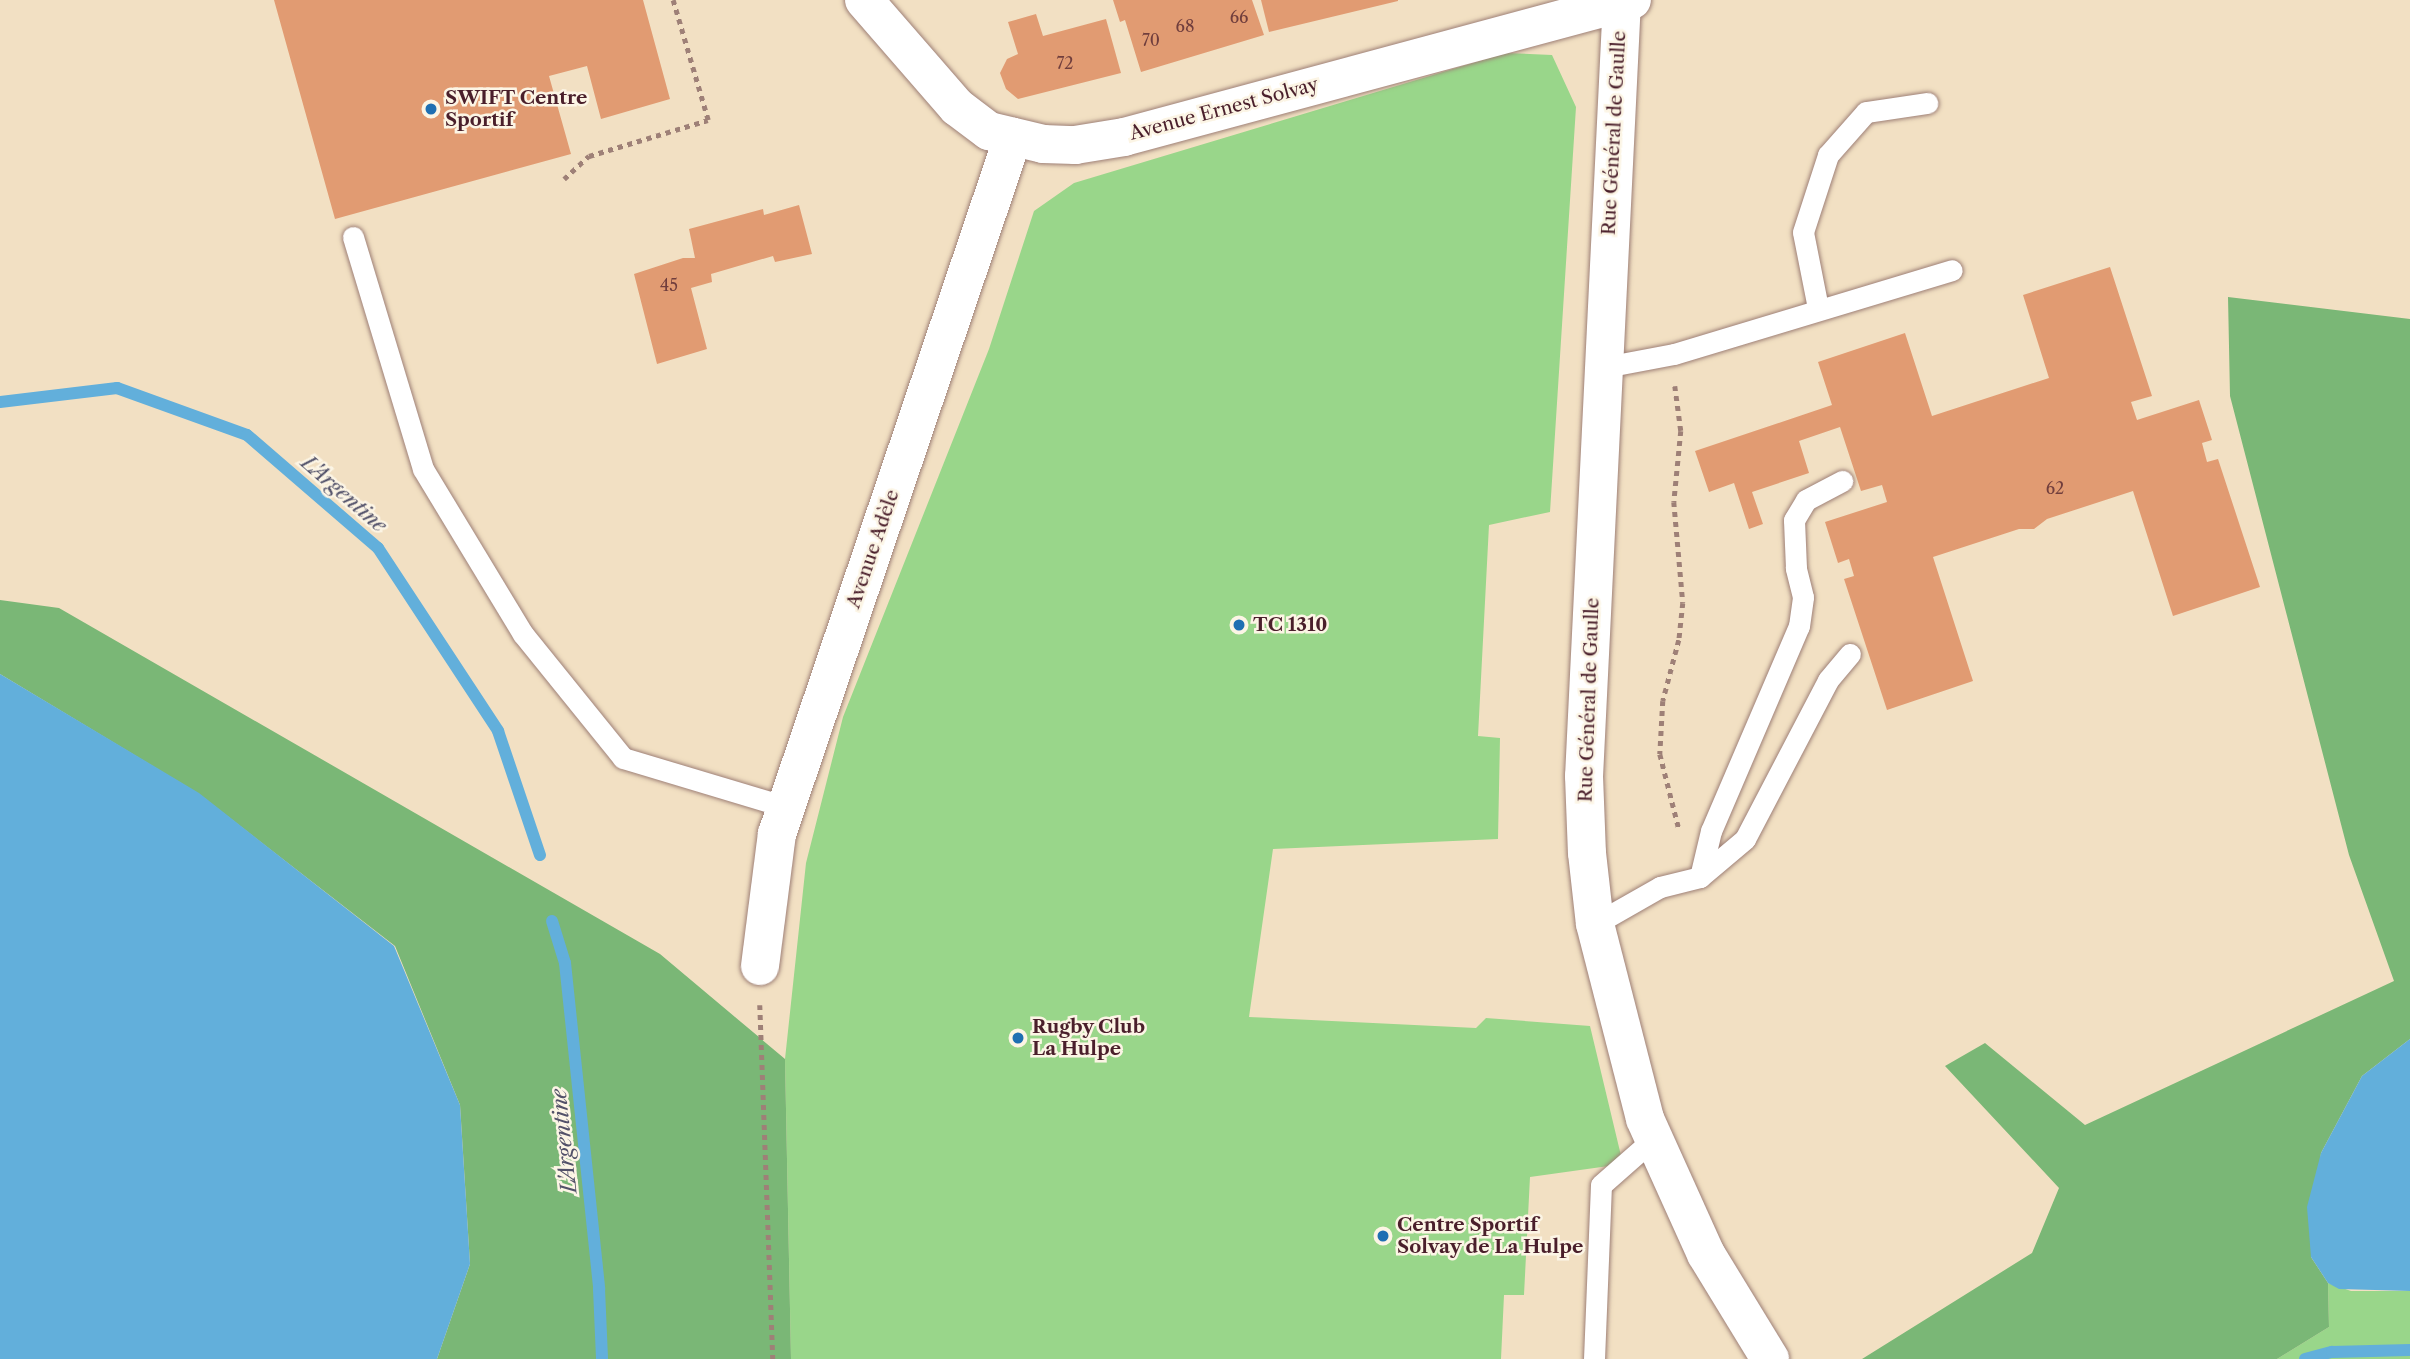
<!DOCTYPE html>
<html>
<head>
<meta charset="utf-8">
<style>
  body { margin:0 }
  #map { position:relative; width:2410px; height:1359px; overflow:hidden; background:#f2e0c3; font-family:"Libre Caslon Text",serif }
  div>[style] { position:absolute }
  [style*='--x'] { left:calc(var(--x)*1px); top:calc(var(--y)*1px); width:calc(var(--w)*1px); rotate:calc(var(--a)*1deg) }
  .green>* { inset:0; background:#99d68a }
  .forest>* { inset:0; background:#7ab776 }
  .water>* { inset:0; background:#62afdb }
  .stream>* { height:12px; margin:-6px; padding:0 6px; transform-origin:6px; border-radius:6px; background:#62afdb }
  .building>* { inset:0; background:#e19b72 }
  .path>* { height:4.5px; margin-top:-2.25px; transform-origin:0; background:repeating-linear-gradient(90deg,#9e8077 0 5px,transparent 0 10px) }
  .roads { filter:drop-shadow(0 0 2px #9e8077) drop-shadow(0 0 2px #9e8077) }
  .service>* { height:21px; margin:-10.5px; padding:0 10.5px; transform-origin:10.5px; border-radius:10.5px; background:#fff }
  .minor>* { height:38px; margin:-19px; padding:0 19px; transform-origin:19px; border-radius:19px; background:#fff }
  .dots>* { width:19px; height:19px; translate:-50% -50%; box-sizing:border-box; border:4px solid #fcf5e5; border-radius:50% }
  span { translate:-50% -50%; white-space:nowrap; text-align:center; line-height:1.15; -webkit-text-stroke:5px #fcf5e5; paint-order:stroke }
  .number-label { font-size:16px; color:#703e3d }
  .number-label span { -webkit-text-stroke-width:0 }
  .poi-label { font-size:19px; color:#4a1f2b; font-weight:700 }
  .left { translate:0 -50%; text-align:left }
  .street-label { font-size:19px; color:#4a1f2b }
  .water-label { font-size:21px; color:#525169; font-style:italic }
</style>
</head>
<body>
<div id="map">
  <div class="green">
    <div style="clip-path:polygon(1506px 53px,1552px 55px,1576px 107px,1550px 512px,1489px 525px,1478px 736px,1500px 738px,1498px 839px,1273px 849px,1249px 1017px,1476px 1028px,1486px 1018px,1590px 1026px,1623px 1164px,1530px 1177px,1524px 1295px,1504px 1295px,1501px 1359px,791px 1359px,785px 1059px,806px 863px,843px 717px,989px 349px,1034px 211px,1074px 183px)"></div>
    <div style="clip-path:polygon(2328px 1283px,2351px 1291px,2410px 1291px,2410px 1359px,2277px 1359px,2329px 1327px)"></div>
  </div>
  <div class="forest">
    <div style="clip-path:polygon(2228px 297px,2410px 319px,2410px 1039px,2362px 1076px,2321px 1153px,2311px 1257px,2328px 1283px,2329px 1327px,2277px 1359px,1862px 1359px,2032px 1253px,2059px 1188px,1945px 1066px,1985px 1043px,2085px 1125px,2394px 981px,2349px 855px,2230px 396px)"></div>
    <div style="clip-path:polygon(0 600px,59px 608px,660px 954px,785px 1059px,791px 1359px,437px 1359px,470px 1264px,460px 1105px,395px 946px,199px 794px,0 674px)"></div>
  </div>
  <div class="water">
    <div style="clip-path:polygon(0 674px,199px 793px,394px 946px,460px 1105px,470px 1264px,437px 1359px,0 1359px)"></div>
    <div style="clip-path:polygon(2410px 1039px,2410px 1291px,2339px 1289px,2328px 1283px,2311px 1257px,2307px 1207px,2321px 1153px,2362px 1076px)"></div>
  </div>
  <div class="stream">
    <div style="--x:0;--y:402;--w:118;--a:-6.8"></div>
    <div style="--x:117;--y:388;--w:138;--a:19.9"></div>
    <div style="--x:247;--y:435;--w:173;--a:40.8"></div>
    <div style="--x:378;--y:548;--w:219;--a:56.7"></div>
    <div style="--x:498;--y:731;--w:131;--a:71.3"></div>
    <div style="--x:552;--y:921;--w:44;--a:72.8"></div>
    <div style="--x:565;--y:963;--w:328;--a:84"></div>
    <div style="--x:599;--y:1289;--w:70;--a:87.5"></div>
    <div style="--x:2305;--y:1359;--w:28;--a:-15"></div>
    <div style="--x:2332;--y:1352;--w:78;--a:-1.5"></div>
  </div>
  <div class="building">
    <div style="clip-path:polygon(274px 0,643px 0,670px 99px,601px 119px,587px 66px,549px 76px,571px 154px,335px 219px)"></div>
    <div style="clip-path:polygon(1113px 0,1252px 0,1264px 35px,1141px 72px,1125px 20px,1120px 22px)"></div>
    <div style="clip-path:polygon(1261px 0,1398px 0,1398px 1px,1269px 32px)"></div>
    <div style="clip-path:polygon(1036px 14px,1043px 36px,1106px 19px,1121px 73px,1018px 99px,1006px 89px,1000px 73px,1007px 59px,1018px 54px,1008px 22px)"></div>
    <div style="clip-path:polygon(799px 205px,812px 254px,775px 262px,773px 256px,711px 274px,712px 282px,691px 288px,707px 349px,657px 364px,634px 274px,683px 258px,695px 258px,689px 229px,763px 209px,764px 215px)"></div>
    <div style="clip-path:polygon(2110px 267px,2152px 396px,2131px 402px,2137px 420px,2199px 400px,2212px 440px,2202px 443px,2207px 462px,2218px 459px,2260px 587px,2173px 616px,2133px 491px,2047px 519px,2034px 529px,2019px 529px,1933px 557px,1973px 681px,1887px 710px,1844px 579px,1854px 576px,1849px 559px,1838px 563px,1825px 522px,1887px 502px,1882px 485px,1861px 491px,1840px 427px,1799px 441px,1809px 473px,1752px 492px,1763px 524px,1749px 529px,1734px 483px,1709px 492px,1695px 451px,1832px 405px,1818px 362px,1905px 333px,1932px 416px,2049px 378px,2023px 295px)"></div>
  </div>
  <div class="path">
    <div style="--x:564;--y:179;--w:34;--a:-43"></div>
    <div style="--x:589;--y:156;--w:124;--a:-16.8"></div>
    <div style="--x:708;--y:120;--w:125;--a:-106.3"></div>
    <div style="--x:1675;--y:386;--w:45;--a:82.4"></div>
    <div style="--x:1681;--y:431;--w:71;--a:95.6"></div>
    <div style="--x:1674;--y:502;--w:101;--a:84.9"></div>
    <div style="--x:1683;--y:603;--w:37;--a:96"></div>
    <div style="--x:1679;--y:640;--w:63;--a:104.7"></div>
    <div style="--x:1663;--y:701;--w:53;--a:93.2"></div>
    <div style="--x:1660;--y:754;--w:77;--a:75.8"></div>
    <div style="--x:760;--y:1005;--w:354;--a:87.9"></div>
  </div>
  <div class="roads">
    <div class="service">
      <div style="--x:353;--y:237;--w:242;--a:73.2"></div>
      <div style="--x:423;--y:469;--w:193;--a:58.8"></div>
      <div style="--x:523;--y:634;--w:159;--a:51.1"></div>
      <div style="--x:623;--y:758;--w:170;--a:16.7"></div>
      <div style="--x:1818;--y:308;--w:77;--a:-101.2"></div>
      <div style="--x:1803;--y:232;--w:81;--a:-72"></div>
      <div style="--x:1828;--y:155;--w:57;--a:-48.5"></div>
      <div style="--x:1866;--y:112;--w:62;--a:-8.4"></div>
      <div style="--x:1605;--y:367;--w:70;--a:-10.7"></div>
      <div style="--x:1674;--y:354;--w:290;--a:-16.8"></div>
      <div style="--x:1700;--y:877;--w:47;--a:-76.6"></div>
      <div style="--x:1711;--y:831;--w:223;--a:-66.8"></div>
      <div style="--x:1799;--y:626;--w:29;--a:-82"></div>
      <div style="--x:1803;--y:597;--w:30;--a:-104"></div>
      <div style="--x:1796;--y:568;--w:48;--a:-92.4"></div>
      <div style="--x:1794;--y:520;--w:23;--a:-59"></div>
      <div style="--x:1806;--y:500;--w:41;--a:-27.8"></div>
      <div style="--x:1595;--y:924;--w:75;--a:-29.6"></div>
      <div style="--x:1660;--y:887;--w:41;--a:-14"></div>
      <div style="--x:1700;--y:877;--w:59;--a:-40.2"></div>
      <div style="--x:1745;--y:839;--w:179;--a:-62.4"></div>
      <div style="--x:1828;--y:680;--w:34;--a:-50"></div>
      <div style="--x:1594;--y:1359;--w:174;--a:-87.7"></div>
      <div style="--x:1601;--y:1185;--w:68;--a:-41.4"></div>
    </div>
    <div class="minor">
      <div style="--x:864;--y:0;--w:142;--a:49"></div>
      <div style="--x:957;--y:107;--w:40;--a:37"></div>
      <div style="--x:989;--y:131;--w:56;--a:13.5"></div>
      <div style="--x:1043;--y:144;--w:32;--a:2"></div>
      <div style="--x:1075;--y:145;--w:50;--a:-9.3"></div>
      <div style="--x:1124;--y:137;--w:526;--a:-15.09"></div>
      <div style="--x:1622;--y:0;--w:777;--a:92.8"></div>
      <div style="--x:1584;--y:776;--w:77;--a:87.8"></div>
      <div style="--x:1587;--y:853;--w:71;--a:83.6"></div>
      <div style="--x:1595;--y:924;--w:201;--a:75.6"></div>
      <div style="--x:1645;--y:1119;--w:148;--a:65.7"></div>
      <div style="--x:1706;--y:1254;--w:123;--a:58.6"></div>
      <div style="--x:760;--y:966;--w:133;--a:-82.7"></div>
      <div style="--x:777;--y:834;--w:736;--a:-71.29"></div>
    </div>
  </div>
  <div class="dots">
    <div style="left:431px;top:109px;background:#1f6fb2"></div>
    <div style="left:1239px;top:625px;background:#1f6fb2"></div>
    <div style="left:1018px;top:1038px;background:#1f6fb2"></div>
    <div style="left:1383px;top:1236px;background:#1f6fb2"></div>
  </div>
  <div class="number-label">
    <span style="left:1239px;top:17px">66</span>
    <span style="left:1185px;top:26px">68</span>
    <span style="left:1151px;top:40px">70</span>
    <span style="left:1065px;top:63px">72</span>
    <span style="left:669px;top:285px">45</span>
    <span style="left:2055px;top:488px">62</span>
  </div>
  <div class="poi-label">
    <span class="left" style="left:445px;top:109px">SWIFT Centre<br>Sportif</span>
    <span class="left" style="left:1253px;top:625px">TC 1310</span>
    <span class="left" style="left:1032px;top:1038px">Rugby Club<br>La Hulpe</span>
    <span class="left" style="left:1397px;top:1236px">Centre Sportif<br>Solvay de La Hulpe</span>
  </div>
  <div class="street-label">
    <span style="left:1224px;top:109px;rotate:-15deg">Avenue Ernest Solvay</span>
    <span style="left:1614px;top:133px;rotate:-87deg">Rue Général de Gaulle</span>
    <span style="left:873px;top:549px;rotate:-71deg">Avenue Adèle</span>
    <span style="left:1589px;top:700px;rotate:-88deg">Rue Général de Gaulle</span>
  </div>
  <div class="water-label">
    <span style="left:344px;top:494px;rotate:41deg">L'Argentine</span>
    <span style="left:564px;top:1141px;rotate:-96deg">L'Argentine</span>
  </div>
</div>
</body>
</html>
